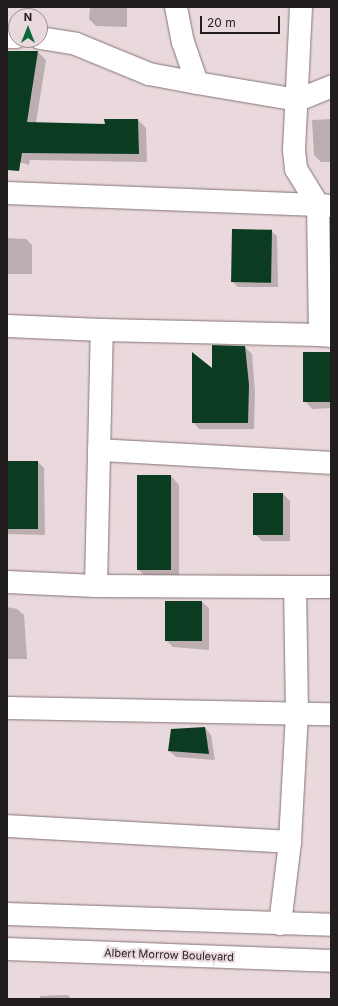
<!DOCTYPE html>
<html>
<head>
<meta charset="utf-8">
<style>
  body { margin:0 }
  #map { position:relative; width:338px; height:1006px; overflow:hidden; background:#ead9dc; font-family:Inter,sans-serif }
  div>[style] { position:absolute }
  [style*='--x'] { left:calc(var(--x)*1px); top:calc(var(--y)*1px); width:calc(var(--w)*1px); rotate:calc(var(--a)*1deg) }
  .shadow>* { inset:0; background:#0003 }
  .building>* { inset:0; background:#0b3c22; transform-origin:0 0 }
  .roads { filter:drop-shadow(0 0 1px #837476) drop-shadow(0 0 1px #837476) }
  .minor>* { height:22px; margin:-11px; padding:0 11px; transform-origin:11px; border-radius:11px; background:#fff }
  .trunk>* { height:22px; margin:-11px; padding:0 11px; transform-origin:11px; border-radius:11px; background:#fff }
  span { translate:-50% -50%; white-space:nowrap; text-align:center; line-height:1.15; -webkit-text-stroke:4px #ead9dc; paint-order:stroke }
  .street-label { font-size:11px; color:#231e1e }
  .frame { position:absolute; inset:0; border:8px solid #231e1e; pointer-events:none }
  .north { position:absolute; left:8px; top:8px; width:40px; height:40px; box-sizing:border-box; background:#ead9dc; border:1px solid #9a8e90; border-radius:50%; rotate:0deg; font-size:11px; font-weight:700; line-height:16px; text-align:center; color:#231e1e }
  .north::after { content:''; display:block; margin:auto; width:14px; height:18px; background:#0b683b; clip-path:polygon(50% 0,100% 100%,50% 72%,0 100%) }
  .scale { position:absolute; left:200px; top:16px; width:80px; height:18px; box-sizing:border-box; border:2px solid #231e1e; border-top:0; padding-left:5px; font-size:12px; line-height:14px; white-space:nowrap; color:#231e1e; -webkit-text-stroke:3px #ead9dc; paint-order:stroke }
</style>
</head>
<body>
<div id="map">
  <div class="shadow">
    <div style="clip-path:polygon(90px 7px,127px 7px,127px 27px,96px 26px,89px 19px)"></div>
    <div style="clip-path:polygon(7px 52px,38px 52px,46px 60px,36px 123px,106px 125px,138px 120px,146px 128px,147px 162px,30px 160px,29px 165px,7px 158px)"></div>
    <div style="clip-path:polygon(331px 119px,331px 162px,321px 162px,314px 155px,312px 120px)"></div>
    <div style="clip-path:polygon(271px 231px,277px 236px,278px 287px,238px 287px,232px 281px)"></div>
    <div style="clip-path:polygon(7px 238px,26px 239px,32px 245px,32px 274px,7px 274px)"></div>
    <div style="clip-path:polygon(245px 347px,252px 354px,255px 392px,254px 429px,199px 429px,193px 422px,213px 370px)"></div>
    <div style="clip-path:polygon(331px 353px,331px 408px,312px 409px,306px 402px,304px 354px)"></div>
    <div style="clip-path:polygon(7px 462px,38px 462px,44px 468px,45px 535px,7px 534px)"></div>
    <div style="clip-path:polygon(171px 476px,179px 485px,179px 578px,147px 578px,138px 569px)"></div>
    <div style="clip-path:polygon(283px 494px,290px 501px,290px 541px,262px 541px,255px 534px)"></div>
    <div style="clip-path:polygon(202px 602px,209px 608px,209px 650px,173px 647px,166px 640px)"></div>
    <div style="clip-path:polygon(7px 607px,17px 609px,24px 615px,27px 659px,7px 659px)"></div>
    <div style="clip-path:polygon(205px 728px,211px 735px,215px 760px,176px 757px,169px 751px)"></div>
    <div style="clip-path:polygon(68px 995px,72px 999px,40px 999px,40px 996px)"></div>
  </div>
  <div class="building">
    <div style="clip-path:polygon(7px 51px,38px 51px,27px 122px,105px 124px,104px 119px,138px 119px,139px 154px,22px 153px,19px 171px,7px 170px)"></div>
    <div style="left:232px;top:229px;width:40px;height:53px;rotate:1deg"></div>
    <div style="clip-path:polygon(212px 345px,245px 346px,249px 385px,248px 423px,192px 423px,192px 352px,212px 368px)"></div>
    <div style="left:331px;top:352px;width:50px;height:28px;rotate:90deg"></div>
    <div style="left:7px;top:461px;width:31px;height:68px"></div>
    <div style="left:137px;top:475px;width:34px;height:95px"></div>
    <div style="left:253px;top:493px;width:30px;height:42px"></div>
    <div style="left:165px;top:601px;width:37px;height:40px"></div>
    <div style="clip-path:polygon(205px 727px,209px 754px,168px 751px,171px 729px)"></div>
  </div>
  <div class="roads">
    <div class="minor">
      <div style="--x:176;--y:7;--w:36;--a:79"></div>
      <div style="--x:183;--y:42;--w:43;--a:71.1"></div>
      <div style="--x:301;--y:7;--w:143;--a:92.8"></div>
      <div style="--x:294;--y:150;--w:19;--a:84"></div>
      <div style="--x:296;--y:169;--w:42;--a:58.6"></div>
      <div style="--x:7;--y:37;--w:9;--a:0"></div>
      <div style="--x:40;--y:38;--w:36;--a:9"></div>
      <div style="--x:76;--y:44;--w:79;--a:22.3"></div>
      <div style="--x:149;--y:74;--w:49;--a:10.6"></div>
      <div style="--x:197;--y:83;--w:102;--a:9.6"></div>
      <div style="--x:298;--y:100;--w:35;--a:-22"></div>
      <div style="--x:7;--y:193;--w:311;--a:2.2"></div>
      <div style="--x:331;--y:206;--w:13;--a:-176"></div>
      <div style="--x:318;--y:205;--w:130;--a:89.1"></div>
      <div style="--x:320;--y:335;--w:11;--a:5"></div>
      <div style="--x:7;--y:326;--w:95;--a:2.4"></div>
      <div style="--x:99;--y:450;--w:232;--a:3.2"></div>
      <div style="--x:7;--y:582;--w:89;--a:2.6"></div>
      <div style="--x:295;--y:587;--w:199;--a:-179.7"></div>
      <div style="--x:96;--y:586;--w:256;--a:-88.7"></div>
      <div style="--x:102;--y:330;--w:218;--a:1.3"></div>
      <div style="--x:7;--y:708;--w:324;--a:1.1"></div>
      <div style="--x:7;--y:826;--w:283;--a:3.2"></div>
      <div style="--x:280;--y:924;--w:83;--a:-83"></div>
      <div style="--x:290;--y:842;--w:129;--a:-86.9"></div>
      <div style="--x:297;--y:713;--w:126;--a:-90.9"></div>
      <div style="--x:295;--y:587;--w:36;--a:0"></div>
    </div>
    <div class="trunk">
      <div style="--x:7;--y:914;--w:324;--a:1.9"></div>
      <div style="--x:7;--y:949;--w:324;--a:2.1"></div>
    </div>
  </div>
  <div class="street-label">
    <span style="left:169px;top:955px;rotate:2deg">Albert Morrow Boulevard</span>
  </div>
  <div class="frame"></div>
  <div class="north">N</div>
  <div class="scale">20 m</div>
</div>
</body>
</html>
